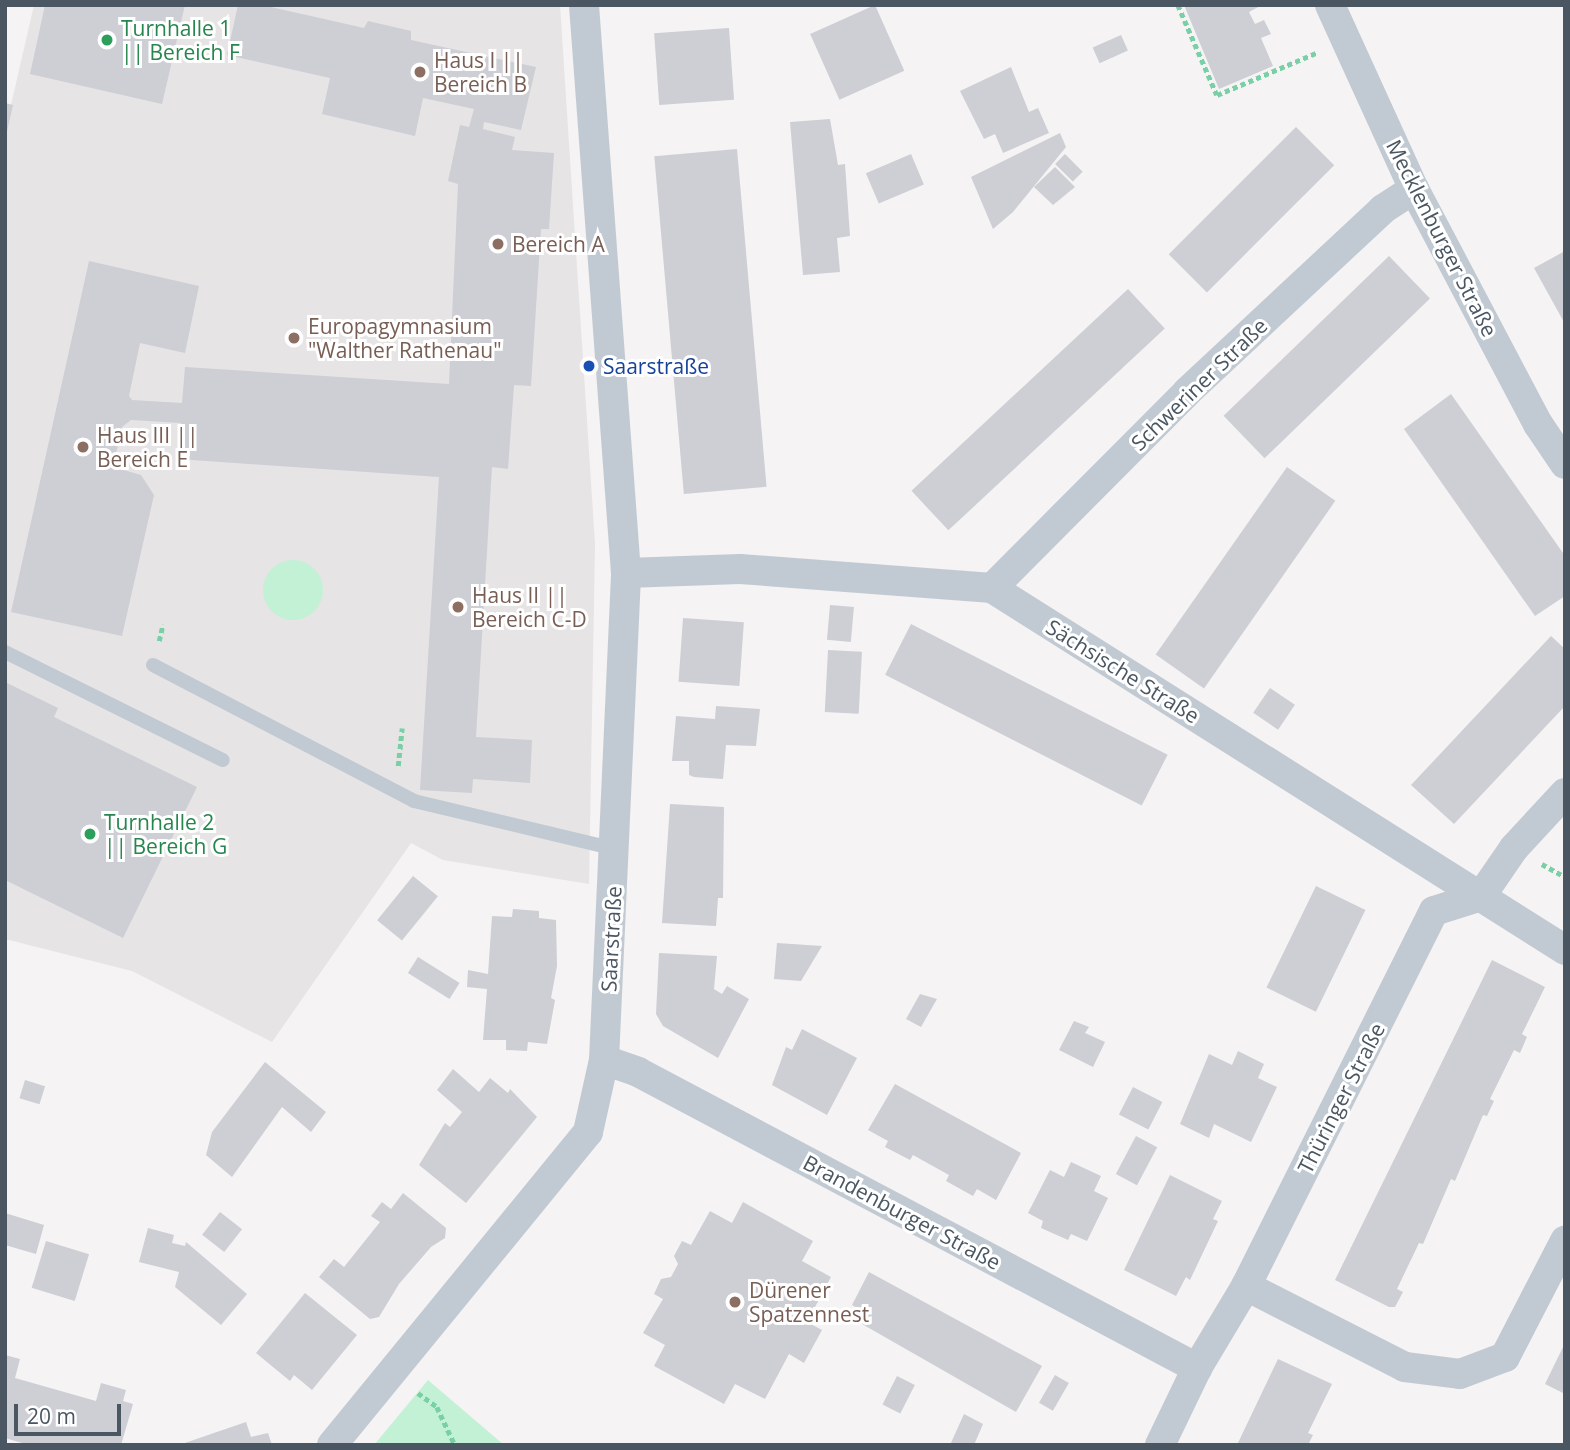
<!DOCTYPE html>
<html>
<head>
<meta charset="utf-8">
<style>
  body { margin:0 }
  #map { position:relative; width:1570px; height:1450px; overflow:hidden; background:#f5f3f3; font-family:"Open Sans",sans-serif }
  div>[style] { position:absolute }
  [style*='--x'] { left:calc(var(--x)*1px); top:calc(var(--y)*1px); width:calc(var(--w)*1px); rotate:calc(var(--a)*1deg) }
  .education>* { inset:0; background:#e6e4e5 }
  .green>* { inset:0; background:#c3f1d5 }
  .round { border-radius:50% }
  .building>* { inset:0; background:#cdcfd5; transform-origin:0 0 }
  .path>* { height:4.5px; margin-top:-2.25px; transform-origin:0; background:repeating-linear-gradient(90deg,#7ad0a6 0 5px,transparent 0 8.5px) }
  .lane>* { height:14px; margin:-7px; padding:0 7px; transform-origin:7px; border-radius:7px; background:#c1cad2 }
  .street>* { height:30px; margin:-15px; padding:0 15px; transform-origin:15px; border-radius:15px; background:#c1cad2 }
  .dots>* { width:19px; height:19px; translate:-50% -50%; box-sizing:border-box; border:4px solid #fff; border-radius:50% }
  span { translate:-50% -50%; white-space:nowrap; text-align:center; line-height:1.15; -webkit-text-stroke:6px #fff; paint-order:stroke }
  .leisure-label { font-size:21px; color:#27864d }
  .left { translate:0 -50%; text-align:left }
  .education-label { font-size:21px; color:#785e54 }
  .street-label { font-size:21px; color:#4a5661 }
  .transit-label { font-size:21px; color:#164399 }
  .frame { position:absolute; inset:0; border:7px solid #4a5661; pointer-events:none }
  .scale { position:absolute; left:14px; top:1404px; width:107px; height:32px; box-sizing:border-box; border:4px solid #4a5661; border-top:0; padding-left:9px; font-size:21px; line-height:24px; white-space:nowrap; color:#4a5661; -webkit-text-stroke:5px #fff; paint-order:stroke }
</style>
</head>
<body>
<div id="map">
  <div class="education">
    <div style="clip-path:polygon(34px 5px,560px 5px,595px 544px,589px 884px,443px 860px,411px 843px,272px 1042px,132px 971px,5px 939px,5px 131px)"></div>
  </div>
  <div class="green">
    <div class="round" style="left:263px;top:560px;width:60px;height:60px"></div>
    <div style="clip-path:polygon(428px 1380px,504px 1445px,374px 1445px)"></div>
  </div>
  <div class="building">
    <div style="clip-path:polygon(45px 5px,185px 5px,162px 104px,30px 74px)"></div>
    <div style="clip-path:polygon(238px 5px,262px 5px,364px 28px,368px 21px,411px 31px,411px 40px,536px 67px,521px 130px,484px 122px,483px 129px,515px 137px,512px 150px,554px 153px,549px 229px,541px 229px,531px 386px,514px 385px,508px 469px,492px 467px,476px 737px,532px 740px,530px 783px,473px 779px,472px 793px,420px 790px,439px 477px,178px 459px,181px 423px,131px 420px,122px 427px,113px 467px,141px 475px,154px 495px,122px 636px,11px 612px,89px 261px,199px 286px,185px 353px,140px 343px,129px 396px,132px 400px,182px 403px,185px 367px,449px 384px,458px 184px,448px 181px,460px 125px,469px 127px,474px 109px,423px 98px,415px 136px,322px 114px,330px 78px,227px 55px)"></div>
    <div style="left:875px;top:5px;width:72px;height:71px;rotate:66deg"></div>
    <div style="clip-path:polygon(1184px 5px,1262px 5px,1249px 12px,1255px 24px,1264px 20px,1271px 34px,1261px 38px,1273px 66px,1219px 89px)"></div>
    <div style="left:729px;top:28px;width:72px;height:75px;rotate:86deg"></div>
    <div style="left:1121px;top:35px;width:17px;height:31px;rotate:66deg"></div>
    <div style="clip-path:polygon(1011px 67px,1029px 112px,1038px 108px,1049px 133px,1003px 153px,995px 134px,984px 139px,960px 91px)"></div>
    <div style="clip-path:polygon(5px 103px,13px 105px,6px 136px,5px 136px)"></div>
    <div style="clip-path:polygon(830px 119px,838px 165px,845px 164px,850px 236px,837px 238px,840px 272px,803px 275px,790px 122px)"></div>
    <div style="left:1296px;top:127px;width:54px;height:180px;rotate:45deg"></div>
    <div style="clip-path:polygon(1060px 133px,1066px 147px,1013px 212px,993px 229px,971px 177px)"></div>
    <div style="left:737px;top:149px;width:339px;height:83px;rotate:85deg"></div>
    <div style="left:911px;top:154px;width:33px;height:49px;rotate:67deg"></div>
    <div style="left:1065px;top:154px;width:25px;height:14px;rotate:45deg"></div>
    <div style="clip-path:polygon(1055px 167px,1075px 187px,1053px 205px,1034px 187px)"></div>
    <div style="clip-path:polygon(1565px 251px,1565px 324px,1534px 268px)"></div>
    <div style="left:1389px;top:256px;width:59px;height:230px;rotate:46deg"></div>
    <div style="left:1128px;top:289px;width:54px;height:296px;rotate:47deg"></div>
    <div style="clip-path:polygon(1451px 394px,1563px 553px,1565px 596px,1535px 616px,1404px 429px)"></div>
    <div style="left:1287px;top:467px;width:59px;height:229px;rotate:35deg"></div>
    <div style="left:830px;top:605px;width:24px;height:35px;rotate:5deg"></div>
    <div style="left:683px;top:618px;width:61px;height:64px;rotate:4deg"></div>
    <div style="left:911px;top:624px;width:288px;height:57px;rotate:27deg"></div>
    <div style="clip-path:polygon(1551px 636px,1565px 649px,1565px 706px,1454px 824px,1411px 785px)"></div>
    <div style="left:828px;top:650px;width:34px;height:62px;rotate:3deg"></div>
    <div style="clip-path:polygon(5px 682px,58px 708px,54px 717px,197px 787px,123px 938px,5px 880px)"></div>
    <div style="left:1270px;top:688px;width:30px;height:30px;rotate:34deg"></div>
    <div style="clip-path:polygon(716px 706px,760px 709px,756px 746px,726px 745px,723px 779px,694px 777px,689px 775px,689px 761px,672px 761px,676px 716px,715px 719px)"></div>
    <div style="clip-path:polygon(670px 804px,724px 807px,723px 898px,718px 898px,716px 926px,662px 923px)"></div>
    <div style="left:413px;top:876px;width:32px;height:57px;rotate:39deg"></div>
    <div style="left:1316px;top:886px;width:55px;height:113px;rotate:26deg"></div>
    <div style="clip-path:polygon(513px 909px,539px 911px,539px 918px,556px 920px,557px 966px,551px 998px,555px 1000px,547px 1044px,528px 1042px,527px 1051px,506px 1050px,506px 1040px,483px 1040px,487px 989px,467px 987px,468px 970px,488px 974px,492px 916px,512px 917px)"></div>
    <div style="clip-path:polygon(777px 943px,822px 946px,801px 981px,774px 979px)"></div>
    <div style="clip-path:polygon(659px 953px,717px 956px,714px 989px,722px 994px,727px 986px,749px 999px,718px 1058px,663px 1026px,656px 1014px)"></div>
    <div style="left:418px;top:957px;width:49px;height:19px;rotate:32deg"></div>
    <div style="clip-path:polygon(1492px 960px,1545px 987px,1522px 1034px,1527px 1037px,1520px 1053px,1514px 1050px,1490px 1099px,1494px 1101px,1487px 1116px,1483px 1115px,1455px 1181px,1451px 1179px,1423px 1244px,1419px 1243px,1397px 1289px,1403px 1292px,1395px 1307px,1389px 1307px,1335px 1280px)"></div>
    <div style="clip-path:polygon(920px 994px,937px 999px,921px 1027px,906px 1019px)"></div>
    <div style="clip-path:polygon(1074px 1021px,1089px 1027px,1085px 1033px,1105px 1042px,1093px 1067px,1059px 1050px)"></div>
    <div style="clip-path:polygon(802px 1029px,857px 1058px,827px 1115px,772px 1085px,786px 1047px,792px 1050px)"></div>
    <div style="clip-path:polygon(1238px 1051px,1264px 1064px,1258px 1078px,1277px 1087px,1251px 1142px,1214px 1124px,1209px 1138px,1180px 1124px,1209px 1054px,1232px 1065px)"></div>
    <div style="clip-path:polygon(265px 1062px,326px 1112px,311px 1132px,282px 1107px,232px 1177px,206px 1155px,212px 1132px)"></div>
    <div style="clip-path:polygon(453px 1069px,479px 1092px,490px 1078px,508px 1093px,510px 1089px,537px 1117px,466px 1203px,419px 1165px,445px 1123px,450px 1127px,462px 1112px,437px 1090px)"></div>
    <div style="left:25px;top:1080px;width:21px;height:19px;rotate:17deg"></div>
    <div style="clip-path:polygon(895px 1084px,1021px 1153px,996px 1200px,977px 1189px,973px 1196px,946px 1181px,949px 1175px,913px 1155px,910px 1160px,885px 1147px,888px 1141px,868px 1130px)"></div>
    <div style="left:1133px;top:1087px;width:33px;height:31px;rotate:27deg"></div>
    <div style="left:1136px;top:1136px;width:24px;height:43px;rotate:28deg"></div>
    <div style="clip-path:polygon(1071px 1162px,1101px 1176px,1094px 1191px,1108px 1198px,1087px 1241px,1071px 1234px,1068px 1240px,1041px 1228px,1043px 1221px,1028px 1213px,1050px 1170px,1064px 1177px)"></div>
    <div style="clip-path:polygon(1170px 1175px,1222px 1201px,1213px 1219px,1218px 1221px,1190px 1280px,1186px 1277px,1176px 1296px,1124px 1270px)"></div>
    <div style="clip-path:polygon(403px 1193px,446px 1228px,445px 1238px,431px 1247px,399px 1284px,379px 1317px,370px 1319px,319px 1277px,334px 1259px,344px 1267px,380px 1222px,371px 1216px,382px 1202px,391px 1209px)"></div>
    <div style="clip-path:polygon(743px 1202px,813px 1241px,802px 1261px,831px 1277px,807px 1322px,822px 1330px,804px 1363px,789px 1354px,765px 1399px,735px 1384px,724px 1404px,654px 1366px,665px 1345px,643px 1333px,663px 1299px,654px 1294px,661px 1279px,671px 1277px,678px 1264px,674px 1256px,682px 1241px,691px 1245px,710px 1211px,732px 1223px)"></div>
    <div style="left:220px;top:1212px;width:28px;height:29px;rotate:38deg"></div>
    <div style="clip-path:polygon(5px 1213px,44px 1225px,36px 1254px,5px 1245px)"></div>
    <div style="clip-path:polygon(148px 1228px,174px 1235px,172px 1243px,185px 1246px,186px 1242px,247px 1294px,221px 1325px,175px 1287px,179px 1272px,139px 1262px)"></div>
    <div style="left:46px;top:1241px;width:45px;height:49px;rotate:17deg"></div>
    <div style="clip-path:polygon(869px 1272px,1042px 1366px,1016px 1412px,862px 1324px,868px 1315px,852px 1305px)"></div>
    <div style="clip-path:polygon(305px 1293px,357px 1335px,312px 1390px,294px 1375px,290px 1381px,256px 1353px)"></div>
    <div style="clip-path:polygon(1565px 1343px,1565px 1394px,1545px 1384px)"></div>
    <div style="clip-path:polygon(5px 1355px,20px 1359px,15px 1378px,96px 1401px,101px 1383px,126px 1390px,123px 1401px,133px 1404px,121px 1445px,29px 1445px,5px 1438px)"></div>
    <div style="clip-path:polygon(1278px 1359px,1332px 1384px,1308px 1433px,1313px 1435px,1308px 1445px,1237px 1445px)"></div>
    <div style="left:1055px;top:1375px;width:16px;height:32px;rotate:30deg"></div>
    <div style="left:897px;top:1376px;width:20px;height:32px;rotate:27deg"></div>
    <div style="clip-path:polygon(964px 1414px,983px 1424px,974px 1445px,950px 1445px)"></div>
    <div style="clip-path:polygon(246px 1422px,251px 1437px,268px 1433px,272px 1445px,179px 1445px)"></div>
  </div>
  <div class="path">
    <div style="--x:1178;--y:5;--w:98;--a:66.6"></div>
    <div style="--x:1217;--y:95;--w:108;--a:-23"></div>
    <div style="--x:159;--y:641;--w:17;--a:-77"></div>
    <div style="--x:398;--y:766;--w:38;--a:-84"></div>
    <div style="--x:1542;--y:864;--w:26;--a:29"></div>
    <div style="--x:418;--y:1393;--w:24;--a:36"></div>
    <div style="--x:437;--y:1407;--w:42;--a:64.7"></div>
  </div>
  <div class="lane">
    <div style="--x:5;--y:652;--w:243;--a:26.4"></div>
    <div style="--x:153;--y:665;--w:294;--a:27.5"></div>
    <div style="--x:414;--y:801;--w:208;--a:13.4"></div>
  </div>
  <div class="street">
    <div style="--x:1330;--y:5;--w:202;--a:65.5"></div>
    <div style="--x:1414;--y:189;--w:266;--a:62.2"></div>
    <div style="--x:1538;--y:424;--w:48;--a:56"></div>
    <div style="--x:626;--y:573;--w:114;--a:-2"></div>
    <div style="--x:740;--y:569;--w:253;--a:4.3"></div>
    <div style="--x:992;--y:588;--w:678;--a:32.28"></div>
    <div style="--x:992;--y:588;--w:276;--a:-45.1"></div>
    <div style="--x:1187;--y:392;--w:268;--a:-43"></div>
    <div style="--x:1383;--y:209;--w:37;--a:-33"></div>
    <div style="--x:604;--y:1060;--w:36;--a:19"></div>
    <div style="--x:638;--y:1072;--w:633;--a:27.9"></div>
    <div style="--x:1246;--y:1286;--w:178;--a:27"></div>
    <div style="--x:1405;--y:1367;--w:55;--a:7.3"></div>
    <div style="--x:1460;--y:1374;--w:48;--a:-20.7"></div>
    <div style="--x:1505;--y:1357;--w:131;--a:-62.7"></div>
    <div style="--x:332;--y:1445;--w:404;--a:-50.7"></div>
    <div style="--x:588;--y:1132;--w:74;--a:-77.5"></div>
    <div style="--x:604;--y:1060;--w:487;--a:-87.4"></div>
    <div style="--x:626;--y:573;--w:570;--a:-94.23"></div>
    <div style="--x:1160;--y:1445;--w:85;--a:-64.3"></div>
    <div style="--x:1197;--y:1368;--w:96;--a:-59.1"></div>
    <div style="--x:1246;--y:1286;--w:419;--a:-63.4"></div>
    <div style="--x:1434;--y:911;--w:49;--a:-17.7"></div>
    <div style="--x:1481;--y:896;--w:58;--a:-55.5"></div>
    <div style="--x:1514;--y:848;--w:75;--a:-47.2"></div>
  </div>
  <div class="dots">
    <div style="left:107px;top:40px;background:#2e9e5b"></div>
    <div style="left:420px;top:72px;background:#8d6e63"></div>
    <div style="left:498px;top:244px;background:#8d6e63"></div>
    <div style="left:294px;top:338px;background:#8d6e63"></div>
    <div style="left:589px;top:366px;background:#1a4fb4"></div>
    <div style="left:83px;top:447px;background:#8d6e63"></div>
    <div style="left:458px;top:607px;background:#8d6e63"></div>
    <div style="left:90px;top:834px;background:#2e9e5b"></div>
    <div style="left:735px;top:1302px;background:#8d6e63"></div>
  </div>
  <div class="leisure-label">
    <span class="left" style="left:121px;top:40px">Turnhalle 1<br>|| Bereich F</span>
    <span class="left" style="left:104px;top:834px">Turnhalle 2<br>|| Bereich G</span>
  </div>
  <div class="education-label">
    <span class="left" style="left:434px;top:72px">Haus I ||<br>Bereich B</span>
    <span class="left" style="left:512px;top:244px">Bereich A</span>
    <span class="left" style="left:308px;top:338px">Europagymnasium<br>"Walther Rathenau"</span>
    <span class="left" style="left:97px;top:447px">Haus III ||<br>Bereich E</span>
    <span class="left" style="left:472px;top:607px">Haus II ||<br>Bereich C-D</span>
    <span class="left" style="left:749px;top:1302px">Dürener<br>Spatzennest</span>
  </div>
  <div class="street-label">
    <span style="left:1442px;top:238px;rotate:63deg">Mecklenburger Straße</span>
    <span style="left:1199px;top:384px;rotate:-44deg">Schweriner Straße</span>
    <span style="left:1123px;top:671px;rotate:32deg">Sächsische Straße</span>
    <span style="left:611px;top:939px;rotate:-87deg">Saarstraße</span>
    <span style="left:1341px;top:1098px;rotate:-63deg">Thüringer Straße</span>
    <span style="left:902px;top:1212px;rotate:28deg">Brandenburger Straße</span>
  </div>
  <div class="transit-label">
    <span class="left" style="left:603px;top:366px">Saarstraße</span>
  </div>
  <div class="frame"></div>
  <div class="scale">20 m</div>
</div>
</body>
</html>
